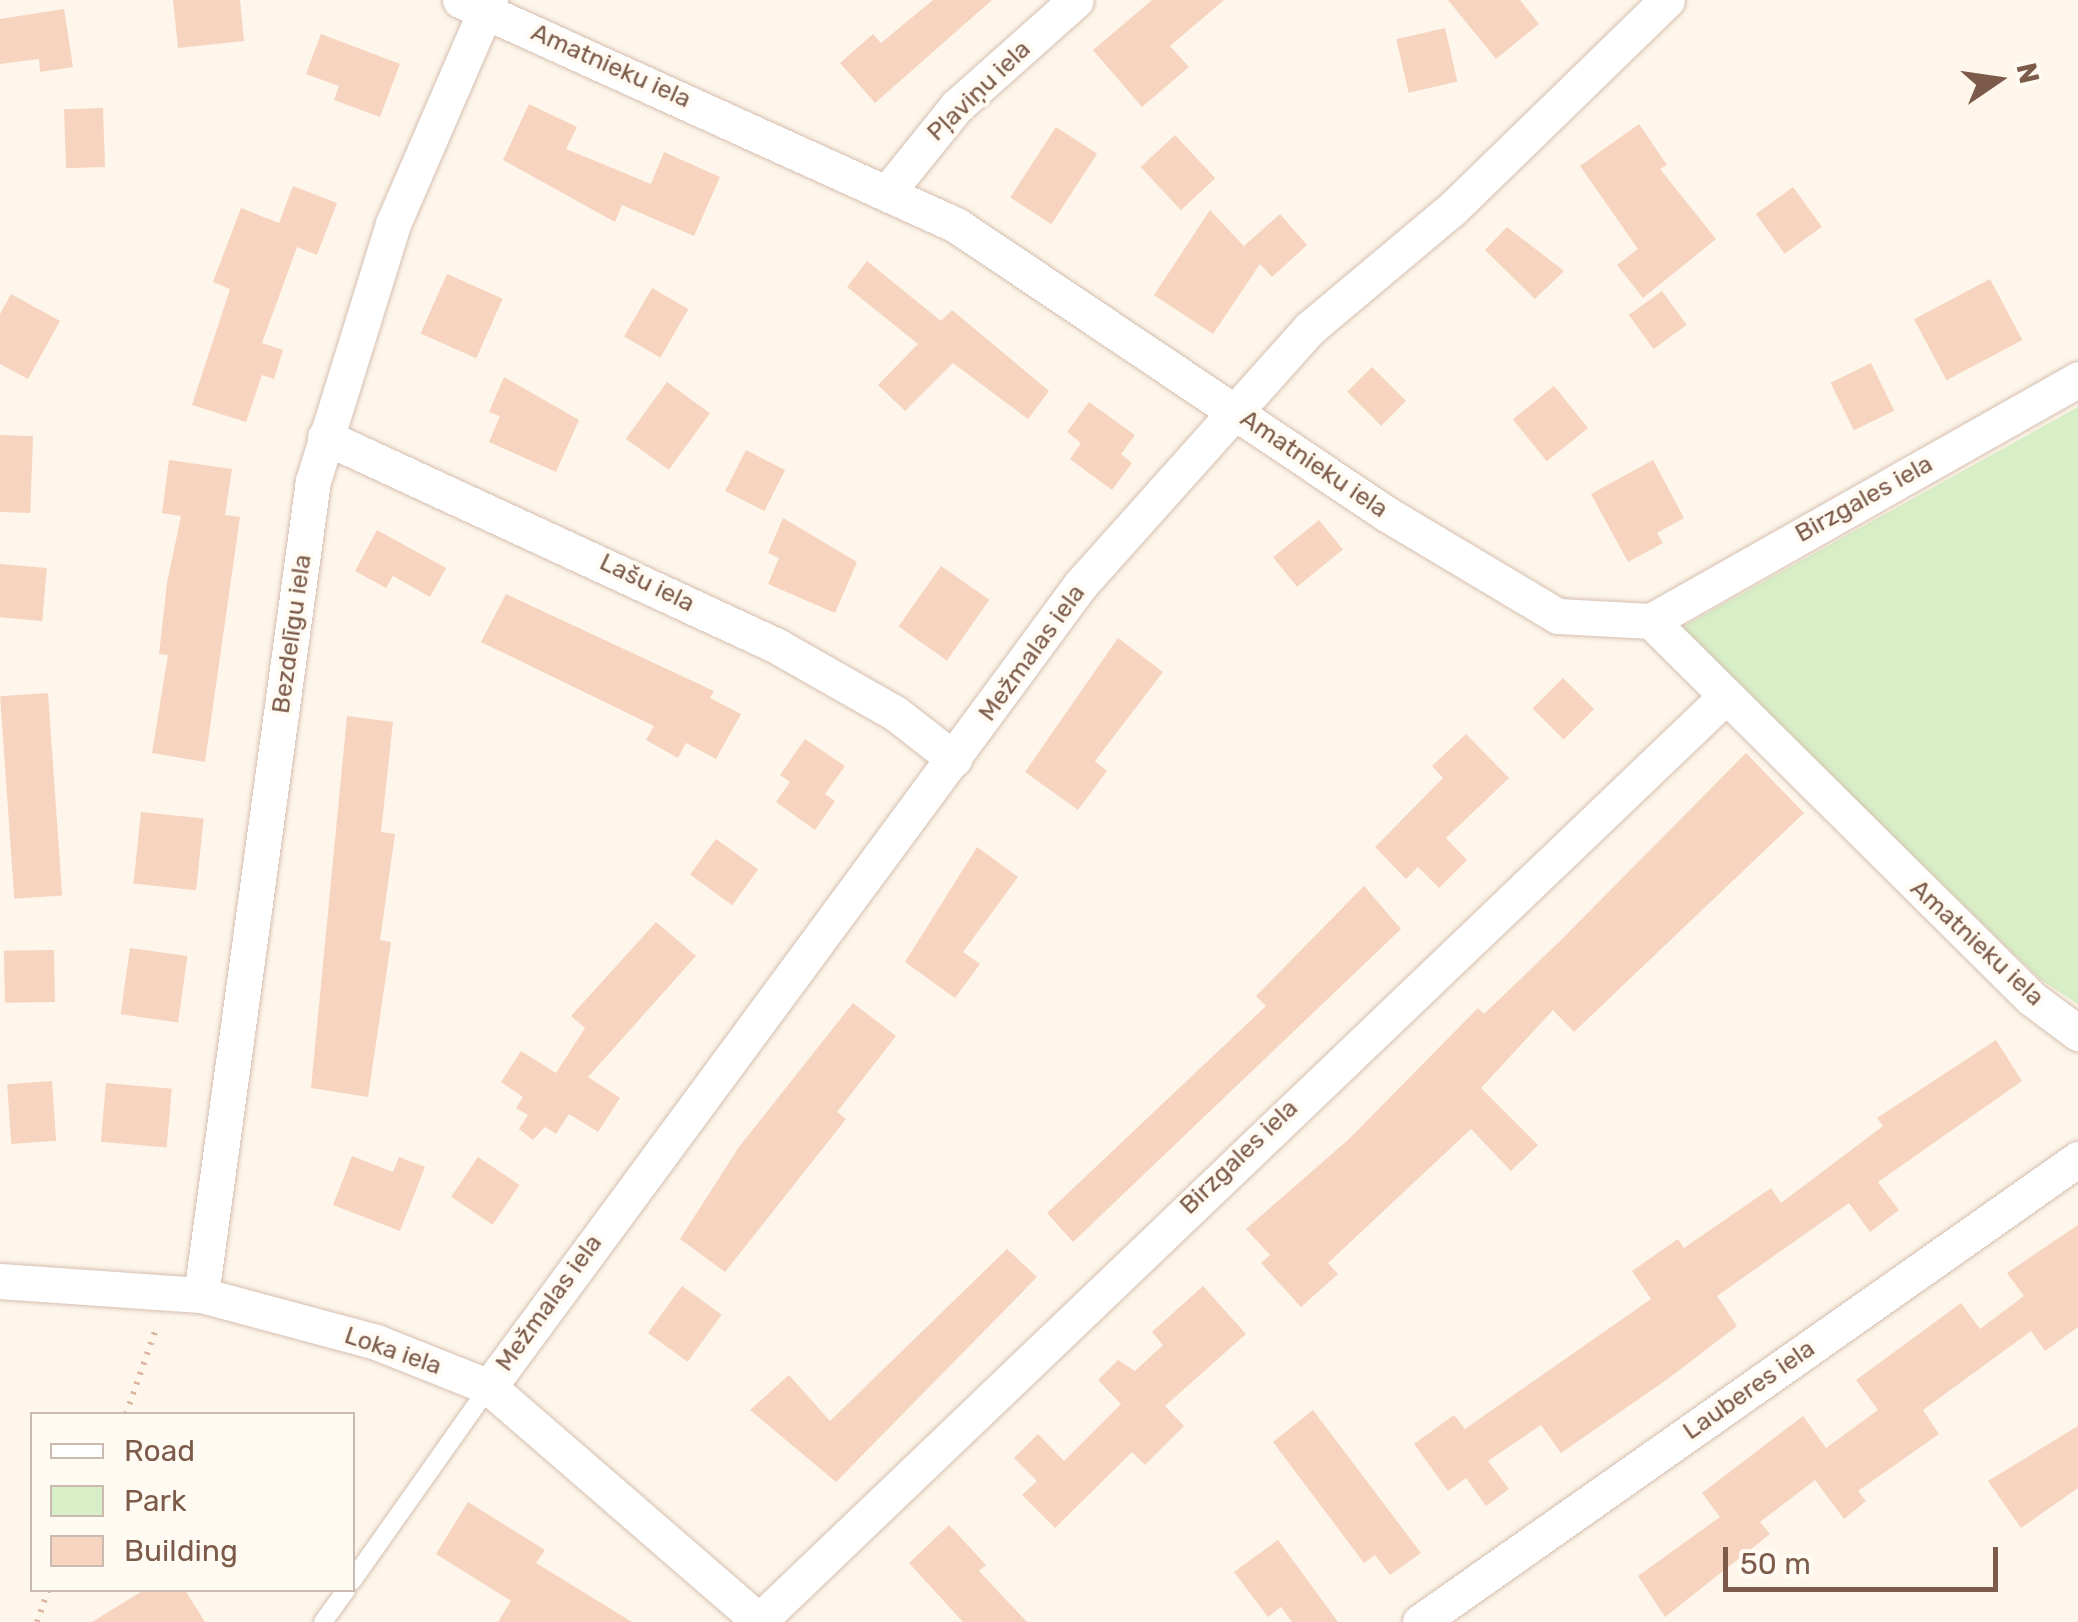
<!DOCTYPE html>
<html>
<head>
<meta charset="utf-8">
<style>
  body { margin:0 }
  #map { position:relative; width:2078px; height:1622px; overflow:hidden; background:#fef6ea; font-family:Rubik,sans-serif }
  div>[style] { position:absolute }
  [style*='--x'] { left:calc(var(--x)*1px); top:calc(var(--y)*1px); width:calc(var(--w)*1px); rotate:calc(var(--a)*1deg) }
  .green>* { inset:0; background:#d7eec6 }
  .building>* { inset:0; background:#f6d4bf; transform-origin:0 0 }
  .path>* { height:6px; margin-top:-3px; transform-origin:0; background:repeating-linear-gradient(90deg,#dcb6a1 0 2.5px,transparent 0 10.5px) }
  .roads { filter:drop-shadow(0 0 2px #d5bfb1) drop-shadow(0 0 2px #d5bfb1) }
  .service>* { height:18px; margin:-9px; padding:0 9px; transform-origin:9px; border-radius:9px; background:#fff }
  .minor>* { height:35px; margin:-17.5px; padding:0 17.5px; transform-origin:17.5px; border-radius:17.5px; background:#fff }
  span { translate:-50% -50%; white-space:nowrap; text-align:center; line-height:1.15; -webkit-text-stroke:8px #fffaf2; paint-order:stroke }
  .street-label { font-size:25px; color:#7c5b4a }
  .legend { position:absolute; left:30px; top:1412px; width:325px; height:180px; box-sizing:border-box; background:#fffaf2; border:2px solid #cbbaaf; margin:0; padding:12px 18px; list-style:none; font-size:30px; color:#7c5b4a }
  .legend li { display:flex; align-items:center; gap:20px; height:50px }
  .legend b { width:50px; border:2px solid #cbbaaf }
  .north { position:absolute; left:1948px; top:30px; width:100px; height:100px; -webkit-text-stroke:8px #fffaf2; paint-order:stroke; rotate:77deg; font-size:28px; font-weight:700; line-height:40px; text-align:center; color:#7c5b4a }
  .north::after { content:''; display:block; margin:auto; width:35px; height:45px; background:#7c5b4a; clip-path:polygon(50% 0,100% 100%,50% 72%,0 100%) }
  .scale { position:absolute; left:1723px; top:1547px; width:275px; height:45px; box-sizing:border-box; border:5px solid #7c5b4a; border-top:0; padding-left:12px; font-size:30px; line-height:35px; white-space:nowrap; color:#7c5b4a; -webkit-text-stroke:8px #fffaf2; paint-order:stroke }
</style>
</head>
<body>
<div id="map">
  <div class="green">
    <div style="clip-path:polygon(2078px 407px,2078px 1004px,2041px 980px,1678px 629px)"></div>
  </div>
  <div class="building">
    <div style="clip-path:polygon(173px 0,240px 0,244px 41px,178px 48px)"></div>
    <div style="clip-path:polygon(933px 0,992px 0,875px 103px,840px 63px,873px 34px,881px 43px)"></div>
    <div style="clip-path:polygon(1152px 0,1224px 0,1170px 46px,1189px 67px,1142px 107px,1093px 50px)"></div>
    <div style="clip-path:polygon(1448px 0,1520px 0,1539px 24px,1496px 59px)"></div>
    <div style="clip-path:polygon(64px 9px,73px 67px,40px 72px,39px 59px,0 64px,0 19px)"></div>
    <div style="left:1445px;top:28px;width:55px;height:50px;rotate:77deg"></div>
    <div style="clip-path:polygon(321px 34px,400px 64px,380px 117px,334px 100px,339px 86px,306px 74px)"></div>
    <div style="clip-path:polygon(529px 104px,577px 127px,566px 149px,651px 184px,664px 152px,720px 177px,694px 236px,622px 205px,615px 222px,503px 160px)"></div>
    <div style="left:103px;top:108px;width:59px;height:39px;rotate:88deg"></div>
    <div style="clip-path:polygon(1639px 124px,1667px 165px,1660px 169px,1716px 239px,1643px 298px,1617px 265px,1638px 249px,1580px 166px)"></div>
    <div style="left:1056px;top:127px;width:49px;height:84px;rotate:33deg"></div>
    <div style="left:1175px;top:135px;width:59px;height:47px;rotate:47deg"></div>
    <div style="clip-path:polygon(293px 186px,337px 203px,317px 255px,297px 247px,262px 343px,283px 350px,274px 379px,262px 375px,246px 422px,192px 405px,230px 289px,213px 282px,241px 208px,279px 223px)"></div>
    <div style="left:1793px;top:187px;width:49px;height:46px;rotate:54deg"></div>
    <div style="clip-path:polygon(1210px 210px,1253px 256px,1244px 246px,1280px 214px,1307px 245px,1272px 277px,1260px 264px,1213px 334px,1154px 295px)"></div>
    <div style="clip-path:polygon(1507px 227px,1564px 271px,1535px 299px,1485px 250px)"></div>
    <div style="clip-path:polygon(867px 261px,941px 321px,952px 310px,1049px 391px,1028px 419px,953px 363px,905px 411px,878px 385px,918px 344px,847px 287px)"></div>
    <div style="left:447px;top:274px;width:61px;height:65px;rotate:24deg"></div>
    <div style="left:1990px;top:279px;width:69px;height:86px;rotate:62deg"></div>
    <div style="left:652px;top:288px;width:42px;height:56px;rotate:30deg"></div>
    <div style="left:1662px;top:291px;width:42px;height:41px;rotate:54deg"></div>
    <div style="clip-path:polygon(11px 294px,60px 321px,28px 379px,0 364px,0 314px)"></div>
    <div style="left:1871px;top:363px;width:53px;height:45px;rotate:64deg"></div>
    <div style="left:1372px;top:367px;width:48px;height:35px;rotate:45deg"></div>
    <div style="clip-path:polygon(504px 377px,579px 420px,556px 472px,489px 442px,500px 416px,489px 412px)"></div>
    <div style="left:667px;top:382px;width:53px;height:70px;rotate:36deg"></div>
    <div style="left:1554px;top:386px;width:54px;height:53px;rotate:51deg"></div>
    <div style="clip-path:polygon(1089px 402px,1135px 435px,1121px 454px,1132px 463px,1112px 490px,1070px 459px,1081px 443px,1067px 432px)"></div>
    <div style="left:0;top:435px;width:33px;height:77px;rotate:2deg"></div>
    <div style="left:746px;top:450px;width:44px;height:46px;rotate:27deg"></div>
    <div style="clip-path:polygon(169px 460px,232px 469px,225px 515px,240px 517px,205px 762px,152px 753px,168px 655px,159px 654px,167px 583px,181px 516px,162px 513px)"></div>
    <div style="clip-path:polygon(1653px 460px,1684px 518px,1657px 533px,1663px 543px,1628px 562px,1591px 494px)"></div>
    <div style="clip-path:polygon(783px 518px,857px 562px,835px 613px,768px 584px,779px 558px,768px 553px)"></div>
    <div style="left:1319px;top:520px;width:38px;height:59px;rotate:51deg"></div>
    <div style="clip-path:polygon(377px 530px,446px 568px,430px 597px,393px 576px,386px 588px,355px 571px)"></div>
    <div style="left:0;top:564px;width:47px;height:53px;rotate:5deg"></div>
    <div style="left:941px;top:566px;width:59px;height:74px;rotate:35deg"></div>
    <div style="clip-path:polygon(506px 594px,714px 691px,710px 698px,741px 714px,716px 759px,686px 743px,678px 758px,646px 740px,654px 726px,481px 642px)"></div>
    <div style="clip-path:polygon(1118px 638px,1163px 672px,1095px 761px,1107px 771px,1078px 810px,1025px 772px)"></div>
    <div style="left:1563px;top:678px;width:44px;height:43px;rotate:45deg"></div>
    <div style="left:48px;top:693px;width:203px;height:48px;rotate:86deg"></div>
    <div style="clip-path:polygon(347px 716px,393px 722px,381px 832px,395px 834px,380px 940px,391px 942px,368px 1097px,311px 1088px)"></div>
    <div style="clip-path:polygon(1466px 734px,1509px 778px,1446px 838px,1467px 860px,1439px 888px,1418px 867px,1406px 879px,1375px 847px,1443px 778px,1432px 766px)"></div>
    <div style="clip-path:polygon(805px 739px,845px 766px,825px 794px,835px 801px,815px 830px,776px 802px,790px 782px,780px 775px)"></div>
    <div style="clip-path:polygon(1746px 753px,1804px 813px,1574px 1032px,1553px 1010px,1481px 1088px,1538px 1145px,1511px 1171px,1471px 1129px,1328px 1263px,1338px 1274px,1301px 1307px,1261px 1263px,1270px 1255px,1246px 1229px,1349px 1139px,1478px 1008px,1484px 1014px,1560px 941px)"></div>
    <div style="left:141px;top:812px;width:63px;height:72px;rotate:6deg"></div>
    <div style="left:716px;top:839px;width:52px;height:44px;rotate:36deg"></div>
    <div style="clip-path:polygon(977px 847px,1018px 877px,963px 952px,980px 964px,955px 998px,905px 962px)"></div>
    <div style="clip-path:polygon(1364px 886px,1401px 929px,1073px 1242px,1047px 1213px,1266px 1006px,1256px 996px)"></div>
    <div style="clip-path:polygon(656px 922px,696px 956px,588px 1077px,620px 1098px,598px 1132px,569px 1114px,556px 1134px,545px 1127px,533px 1140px,519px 1129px,528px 1115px,516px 1108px,523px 1097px,501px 1082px,521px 1051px,556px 1073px,585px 1028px,571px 1016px)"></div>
    <div style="left:130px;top:948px;width:58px;height:67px;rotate:8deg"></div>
    <div style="left:54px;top:950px;width:52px;height:50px;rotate:89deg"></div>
    <div style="clip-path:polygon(853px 1003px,896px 1036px,837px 1112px,846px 1119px,725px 1272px,680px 1239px,739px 1147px)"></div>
    <div style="clip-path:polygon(1996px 1040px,2022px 1081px,1878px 1182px,1899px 1210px,1870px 1232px,1849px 1203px,1717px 1296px,1737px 1326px,1669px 1378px,1561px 1453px,1541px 1425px,1488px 1461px,1509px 1489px,1486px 1506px,1466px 1478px,1448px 1491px,1414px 1444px,1454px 1415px,1465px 1429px,1651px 1299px,1632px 1271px,1678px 1239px,1684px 1248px,1771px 1188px,1781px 1203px,1883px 1126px,1877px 1118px)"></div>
    <div style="left:52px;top:1081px;width:60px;height:45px;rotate:86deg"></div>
    <div style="left:106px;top:1083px;width:66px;height:59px;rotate:5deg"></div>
    <div style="clip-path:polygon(352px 1156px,393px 1172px,399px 1157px,425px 1167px,400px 1231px,333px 1205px)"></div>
    <div style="left:478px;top:1157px;width:50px;height:48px;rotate:34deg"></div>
    <div style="clip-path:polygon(2078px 1225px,2078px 1327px,2045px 1351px,2031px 1331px,1923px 1410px,1939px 1434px,1858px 1491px,1866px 1501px,1844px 1519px,1815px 1480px,1760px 1522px,1770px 1534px,1665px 1617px,1638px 1576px,1720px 1517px,1702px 1493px,1803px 1416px,1826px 1448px,1878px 1410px,1856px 1380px,1961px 1303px,1980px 1329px,2024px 1296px,2007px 1273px)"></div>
    <div style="clip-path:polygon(1007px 1249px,1037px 1277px,836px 1482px,750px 1410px,789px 1375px,830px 1421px)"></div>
    <div style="left:682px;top:1286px;width:49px;height:58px;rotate:36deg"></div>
    <div style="clip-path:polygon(1203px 1286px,1246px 1334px,1165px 1406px,1184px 1426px,1145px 1465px,1132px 1452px,1055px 1528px,1022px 1495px,1037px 1481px,1014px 1458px,1038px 1434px,1064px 1461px,1121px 1404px,1098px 1380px,1118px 1360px,1135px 1371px,1163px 1345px,1152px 1332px)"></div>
    <div style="clip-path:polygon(1313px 1410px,1421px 1553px,1390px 1575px,1375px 1555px,1364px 1563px,1273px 1442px)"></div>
    <div style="clip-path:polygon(2078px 1426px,2078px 1488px,2021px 1528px,1988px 1481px)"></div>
    <div style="clip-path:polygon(468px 1502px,545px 1550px,536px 1563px,632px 1622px,498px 1622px,511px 1601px,436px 1554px)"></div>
    <div style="clip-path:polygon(949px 1525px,986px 1565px,979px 1571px,1027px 1622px,963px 1622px,909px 1563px)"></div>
    <div style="clip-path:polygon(1278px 1540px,1338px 1622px,1292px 1622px,1281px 1607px,1268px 1617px,1234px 1572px)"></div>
    <div style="clip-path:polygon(144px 1590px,185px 1590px,205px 1622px,92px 1622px)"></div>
  </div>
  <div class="path">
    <div style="--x:126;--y:1414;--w:93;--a:-70.6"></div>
    <div style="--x:37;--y:1622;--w:34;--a:-71"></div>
  </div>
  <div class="roads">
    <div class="service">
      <div style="--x:352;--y:1581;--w:237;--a:-54.8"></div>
      <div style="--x:323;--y:1622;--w:39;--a:-54"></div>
    </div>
    <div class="minor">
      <div style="--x:460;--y:0;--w:545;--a:24.4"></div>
      <div style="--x:956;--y:225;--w:517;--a:33.87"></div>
      <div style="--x:1385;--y:513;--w:201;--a:30.8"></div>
      <div style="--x:1558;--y:616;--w:93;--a:3.1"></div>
      <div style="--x:1651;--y:621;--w:491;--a:-29.5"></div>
      <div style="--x:890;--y:189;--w:107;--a:-51.1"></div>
      <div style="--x:957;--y:106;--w:159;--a:-41.7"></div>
      <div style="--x:325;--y:437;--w:498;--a:24.8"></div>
      <div style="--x:777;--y:646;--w:136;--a:29.6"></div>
      <div style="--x:895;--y:713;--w:75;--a:37.9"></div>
      <div style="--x:1651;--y:621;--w:535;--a:44.77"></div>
      <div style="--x:2031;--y:998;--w:59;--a:36.7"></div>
      <div style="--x:0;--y:1281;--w:201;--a:4"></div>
      <div style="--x:201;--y:1295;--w:181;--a:15"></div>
      <div style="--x:376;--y:1342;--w:122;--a:21.7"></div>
      <div style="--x:489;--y:1387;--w:359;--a:40.9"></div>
      <div style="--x:201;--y:1295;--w:822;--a:-82.17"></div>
      <div style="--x:313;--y:481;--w:269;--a:-72.7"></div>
      <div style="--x:393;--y:224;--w:244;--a:-66.6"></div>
      <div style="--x:489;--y:1387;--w:998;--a:-53.6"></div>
      <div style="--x:1081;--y:584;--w:343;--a:-48.2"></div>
      <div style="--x:1310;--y:328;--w:185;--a:-40"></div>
      <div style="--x:1452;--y:209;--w:300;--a:-44.2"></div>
      <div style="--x:759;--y:1621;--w:1335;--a:-43.73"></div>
      <div style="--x:1420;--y:1622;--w:805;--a:-35.13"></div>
    </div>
  </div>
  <div class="street-label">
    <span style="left:611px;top:66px;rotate:24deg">Amatnieku iela</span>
    <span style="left:979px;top:91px;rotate:-44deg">Pļaviņu iela</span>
    <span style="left:1314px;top:464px;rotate:34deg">Amatnieku iela</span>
    <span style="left:1864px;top:499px;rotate:-29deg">Birzgales iela</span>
    <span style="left:647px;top:583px;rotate:26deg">Lašu iela</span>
    <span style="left:292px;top:634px;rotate:-82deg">Bezdelīgu iela</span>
    <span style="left:1032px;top:653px;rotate:-54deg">Mežmalas iela</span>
    <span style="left:1977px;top:943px;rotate:43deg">Amatnieku iela</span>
    <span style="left:1239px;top:1157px;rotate:-44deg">Birzgales iela</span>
    <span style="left:549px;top:1303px;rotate:-54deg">Mežmalas iela</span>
    <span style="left:393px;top:1351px;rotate:19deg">Loka iela</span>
    <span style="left:1749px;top:1390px;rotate:-35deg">Lauberes iela</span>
  </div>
  <ul class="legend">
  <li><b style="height:12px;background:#fff"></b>Road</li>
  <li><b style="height:28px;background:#d7eec6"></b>Park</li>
  <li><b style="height:28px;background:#f6d4bf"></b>Building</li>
  </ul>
  <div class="north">N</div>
  <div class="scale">50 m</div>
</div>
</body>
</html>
